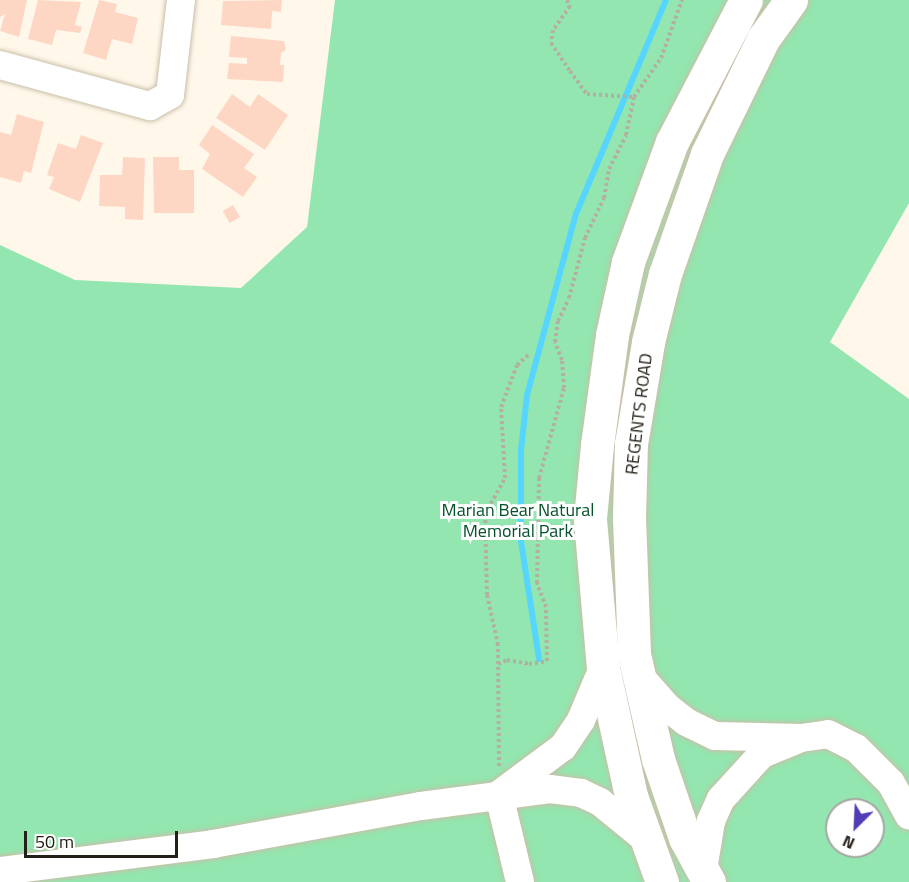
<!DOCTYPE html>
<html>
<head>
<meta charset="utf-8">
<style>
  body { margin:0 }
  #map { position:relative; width:909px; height:882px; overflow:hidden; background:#fff8ea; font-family:"Titillium Web",sans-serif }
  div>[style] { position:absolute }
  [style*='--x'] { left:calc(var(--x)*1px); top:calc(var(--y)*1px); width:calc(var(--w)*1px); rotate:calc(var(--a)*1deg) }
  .green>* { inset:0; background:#93e6af }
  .stream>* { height:6px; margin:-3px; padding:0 3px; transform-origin:3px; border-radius:3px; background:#56d6ff }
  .building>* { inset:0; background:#fdd7c4; transform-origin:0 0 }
  .path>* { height:4px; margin-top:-2px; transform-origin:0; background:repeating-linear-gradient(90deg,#b5afa2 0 3px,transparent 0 6px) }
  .roads { filter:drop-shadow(0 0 2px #c9bfa8) drop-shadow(0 0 2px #c9bfa8) }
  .minor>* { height:28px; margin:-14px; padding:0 14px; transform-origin:14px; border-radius:14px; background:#fff }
  .major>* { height:33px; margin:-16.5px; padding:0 16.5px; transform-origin:16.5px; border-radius:16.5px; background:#fff }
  span { translate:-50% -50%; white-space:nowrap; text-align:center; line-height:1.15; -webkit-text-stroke:6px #fff; paint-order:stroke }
  .street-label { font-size:18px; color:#242017 }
  .park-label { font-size:18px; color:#05512b }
  .north { position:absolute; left:825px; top:798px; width:60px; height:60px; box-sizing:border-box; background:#fff; border:2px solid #a7a6a2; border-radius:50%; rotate:204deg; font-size:16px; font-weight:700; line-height:24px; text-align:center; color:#242017 }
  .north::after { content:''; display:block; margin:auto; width:21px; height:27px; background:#4f3eb5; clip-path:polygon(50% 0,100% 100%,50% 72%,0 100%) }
  .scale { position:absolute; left:24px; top:831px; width:154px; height:27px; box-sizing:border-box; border:3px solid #242017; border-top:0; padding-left:8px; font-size:18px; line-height:21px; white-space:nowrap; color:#242017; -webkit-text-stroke:4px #fff; paint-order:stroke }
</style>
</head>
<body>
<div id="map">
  <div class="green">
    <div style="clip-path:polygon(evenodd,335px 0,909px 0,909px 203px,830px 342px,909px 399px,909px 882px,0 882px,0 245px,75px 280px,241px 288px,307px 227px,335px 0,837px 810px,873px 810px,873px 846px,837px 846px,837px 810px)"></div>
  </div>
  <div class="stream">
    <div style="--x:539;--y:659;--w:119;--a:-98.7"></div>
    <div style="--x:521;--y:541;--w:91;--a:-90"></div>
    <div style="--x:521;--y:450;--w:55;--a:-83.8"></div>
    <div style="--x:527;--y:395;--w:188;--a:-74.9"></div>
    <div style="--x:576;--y:214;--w:232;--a:-67.2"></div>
  </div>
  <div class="building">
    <div style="clip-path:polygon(0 0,27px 0,19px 37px,0 31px,5px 14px,0 17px)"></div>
    <div style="clip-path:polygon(38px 0,81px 2px,75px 25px,82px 27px,80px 33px,56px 30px,52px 45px,28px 39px)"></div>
    <div style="clip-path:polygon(99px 0,117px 4px,115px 12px,138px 18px,132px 44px,112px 39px,106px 60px,83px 53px)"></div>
    <div style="clip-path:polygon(282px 0,281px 12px,272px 11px,271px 29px,221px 25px,223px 1px)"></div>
    <div style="clip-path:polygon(231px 36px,284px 41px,286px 50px,281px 53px,280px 65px,284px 65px,283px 82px,227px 79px,229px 63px,247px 64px,247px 58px,229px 57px)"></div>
    <div style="clip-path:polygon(232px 94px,250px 107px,258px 94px,288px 115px,265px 150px,216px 118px)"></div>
    <div style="clip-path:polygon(17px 114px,44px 122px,31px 173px,24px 171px,21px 183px,0 177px,0 132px,11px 135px)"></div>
    <div style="clip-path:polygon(212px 125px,254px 154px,244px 168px,257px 177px,243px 197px,202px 169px,210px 154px,199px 145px)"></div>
    <div style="clip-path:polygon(81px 135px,103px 143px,80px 202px,49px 189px,54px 177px,47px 175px,58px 143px,76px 149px)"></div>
    <div style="clip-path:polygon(123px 157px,145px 158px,143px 220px,125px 219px,125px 207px,99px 206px,100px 175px,122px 175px)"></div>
    <div style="clip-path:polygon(153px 157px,179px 157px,179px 170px,194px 170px,194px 213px,154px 213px)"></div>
    <div style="left:233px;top:205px;width:14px;height:12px;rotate:60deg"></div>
  </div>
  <div class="path">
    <div style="--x:567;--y:0;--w:7;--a:63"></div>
    <div style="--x:570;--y:6;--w:29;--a:125"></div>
    <div style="--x:553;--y:30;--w:13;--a:99"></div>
    <div style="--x:551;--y:43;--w:34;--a:56"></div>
    <div style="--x:570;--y:71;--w:29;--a:54"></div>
    <div style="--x:587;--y:94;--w:47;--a:3.7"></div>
    <div style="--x:634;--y:97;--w:47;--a:-55.3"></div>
    <div style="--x:661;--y:58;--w:62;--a:-70.1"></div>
    <div style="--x:498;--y:664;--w:10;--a:-24"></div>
    <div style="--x:507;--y:660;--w:22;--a:10"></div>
    <div style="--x:529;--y:664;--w:18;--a:-9"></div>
    <div style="--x:547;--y:661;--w:54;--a:-91.1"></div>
    <div style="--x:546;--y:607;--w:26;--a:-111"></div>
    <div style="--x:537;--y:583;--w:105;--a:-88.9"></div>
    <div style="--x:539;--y:478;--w:93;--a:-74.5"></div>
    <div style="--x:564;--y:388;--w:28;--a:-94"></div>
    <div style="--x:562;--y:360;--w:19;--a:-111"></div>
    <div style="--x:555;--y:342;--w:21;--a:-82"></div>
    <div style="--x:558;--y:321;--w:25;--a:-64"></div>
    <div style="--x:569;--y:298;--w:62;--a:-75.1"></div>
    <div style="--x:585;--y:238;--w:44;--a:-64.6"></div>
    <div style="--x:604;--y:198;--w:29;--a:-80"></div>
    <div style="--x:609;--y:169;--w:38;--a:-63"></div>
    <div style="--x:626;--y:135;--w:39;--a:-78"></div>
    <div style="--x:499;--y:766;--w:121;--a:-90.5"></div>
    <div style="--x:498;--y:645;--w:51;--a:-102.4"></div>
    <div style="--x:487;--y:595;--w:81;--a:-91.4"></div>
    <div style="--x:485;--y:514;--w:41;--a:-60.9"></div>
    <div style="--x:505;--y:478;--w:71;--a:-93.2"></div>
    <div style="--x:501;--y:407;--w:45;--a:-69.1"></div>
    <div style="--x:517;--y:365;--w:15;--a:-42"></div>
  </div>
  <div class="roads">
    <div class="minor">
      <div style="--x:0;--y:65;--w:156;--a:15.3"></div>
      <div style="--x:150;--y:106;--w:23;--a:-29"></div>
      <div style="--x:170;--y:95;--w:96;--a:-83.4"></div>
      <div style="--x:638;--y:674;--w:44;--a:48.7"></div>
      <div style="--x:667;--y:707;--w:24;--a:38"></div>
      <div style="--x:686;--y:722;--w:32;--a:26"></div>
      <div style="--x:715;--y:736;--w:86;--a:1.3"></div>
      <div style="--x:801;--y:738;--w:27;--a:-8"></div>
      <div style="--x:828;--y:734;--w:31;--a:27"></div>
      <div style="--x:856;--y:748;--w:49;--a:45"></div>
      <div style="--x:891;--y:783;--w:37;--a:61"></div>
      <div style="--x:501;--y:793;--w:77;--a:-36.6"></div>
      <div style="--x:563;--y:747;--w:32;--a:-56"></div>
      <div style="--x:581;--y:720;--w:56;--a:-67.1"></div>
      <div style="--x:499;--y:795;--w:89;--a:76.4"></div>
      <div style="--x:703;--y:870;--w:50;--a:-80.7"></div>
      <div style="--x:711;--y:821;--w:24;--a:-66"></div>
      <div style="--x:721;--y:799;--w:61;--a:-47.7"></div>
      <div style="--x:762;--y:754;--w:37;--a:-22"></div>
      <div style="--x:0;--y:871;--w:215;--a:-7.2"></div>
      <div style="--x:213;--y:844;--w:211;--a:-10.4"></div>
      <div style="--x:421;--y:806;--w:130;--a:-7.5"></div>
      <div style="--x:550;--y:789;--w:31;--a:7"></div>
      <div style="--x:581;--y:793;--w:21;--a:25"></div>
      <div style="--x:600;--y:802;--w:55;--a:39.1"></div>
    </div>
    <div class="major">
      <div style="--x:662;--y:882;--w:91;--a:-109.8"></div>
      <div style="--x:631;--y:796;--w:131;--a:-102.3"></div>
      <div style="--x:603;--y:668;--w:151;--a:-95"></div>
      <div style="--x:590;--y:518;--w:73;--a:-84.5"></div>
      <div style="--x:597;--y:445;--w:111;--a:-82.2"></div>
      <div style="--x:612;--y:335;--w:75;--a:-77.6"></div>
      <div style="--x:628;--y:262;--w:128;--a:-69.9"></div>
      <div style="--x:672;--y:142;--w:160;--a:-62.5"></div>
      <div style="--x:709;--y:882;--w:50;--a:-118.6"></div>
      <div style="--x:685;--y:838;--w:83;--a:-108.9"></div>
      <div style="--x:658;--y:759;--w:108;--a:-102.9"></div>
      <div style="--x:634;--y:654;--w:136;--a:-92.1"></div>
      <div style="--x:629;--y:518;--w:74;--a:-88.5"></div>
      <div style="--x:631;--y:444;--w:103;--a:-80.5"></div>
      <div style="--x:648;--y:342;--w:70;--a:-76"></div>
      <div style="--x:665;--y:274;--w:127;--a:-70.7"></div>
      <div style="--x:707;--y:154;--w:128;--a:-64"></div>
      <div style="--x:763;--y:39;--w:48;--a:-54.3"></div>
    </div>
  </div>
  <div class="street-label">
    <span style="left:639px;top:414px;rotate:-83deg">REGENTS ROAD</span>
  </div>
  <div class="park-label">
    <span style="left:518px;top:521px">Marian Bear Natural<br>Memorial Park</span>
  </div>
  <div class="north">N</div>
  <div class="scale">50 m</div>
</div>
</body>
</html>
